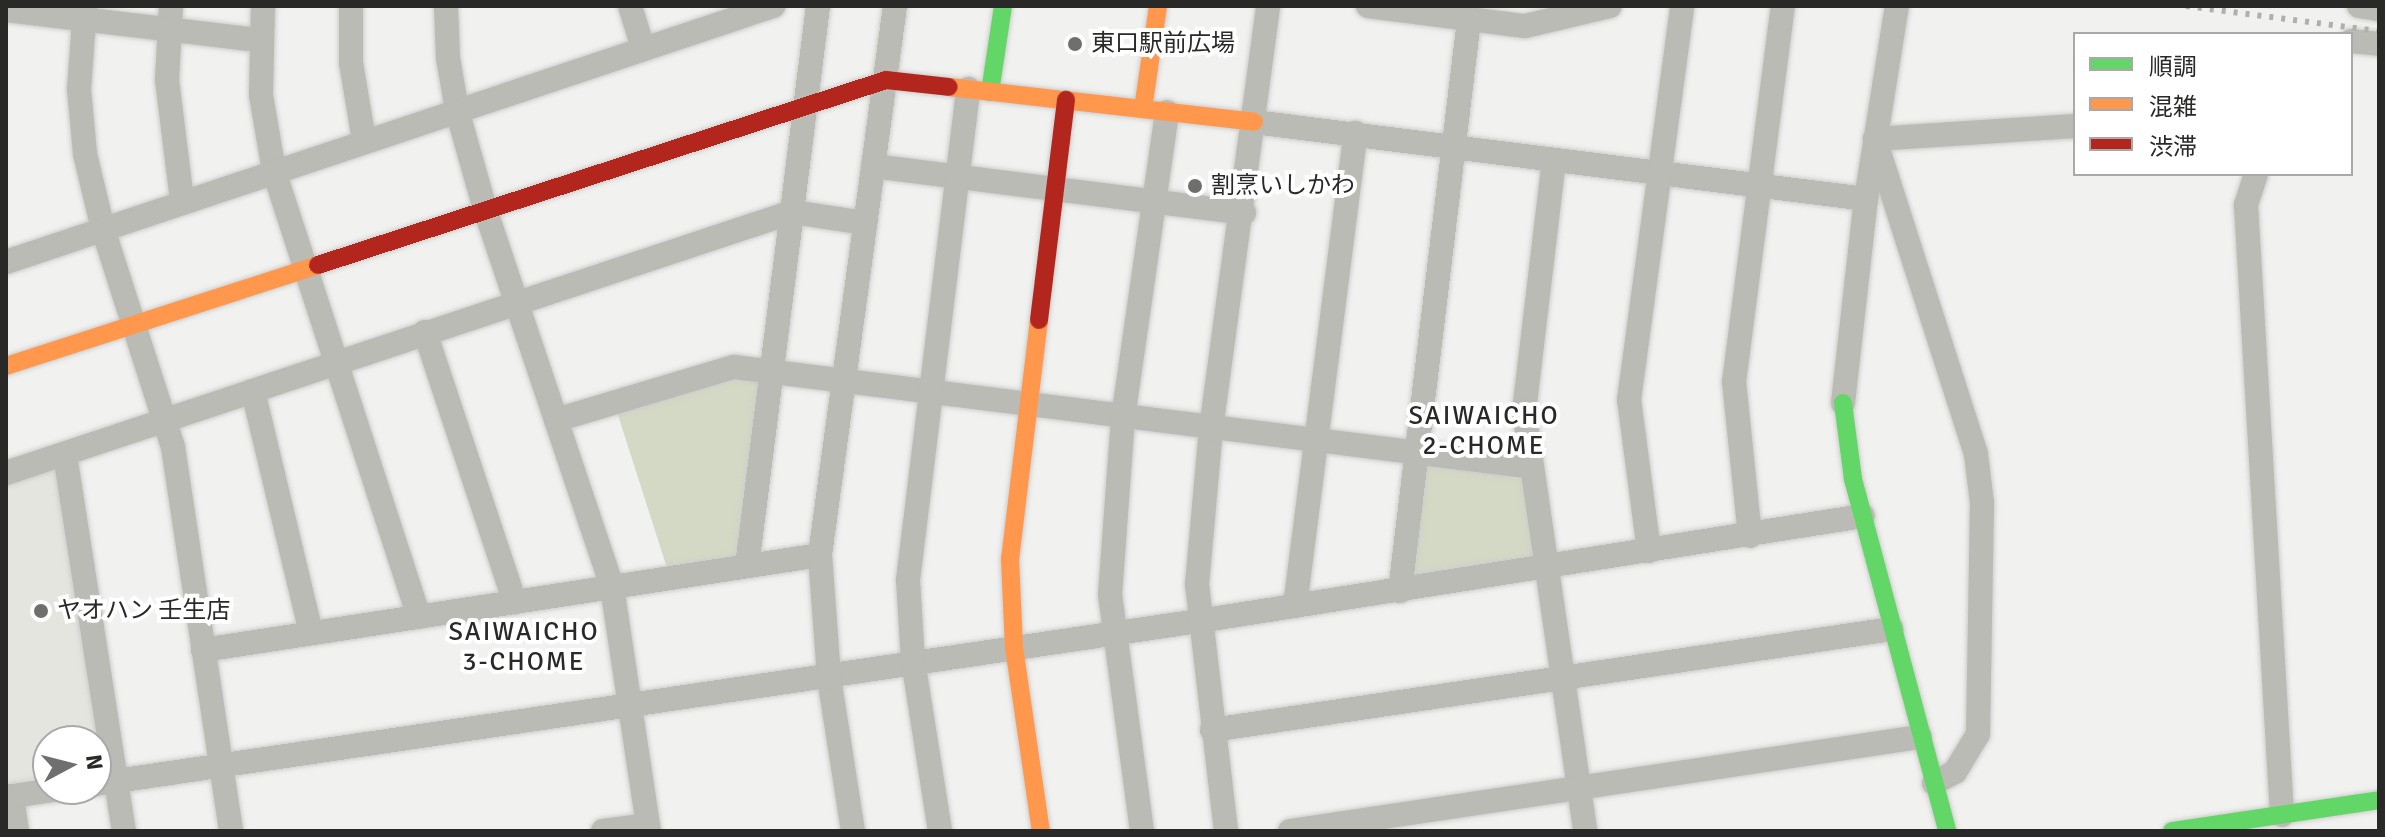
<!DOCTYPE html>
<html>
<head>
<meta charset="utf-8">
<style>
  body { margin:0 }
  #map { position:relative; width:2385px; height:837px; overflow:hidden; background:#f1f1f0; font-family:Signika,"Noto Sans JP",sans-serif }
  div>[style] { position:absolute }
  [style*='--x'] { left:calc(var(--x)*1px); top:calc(var(--y)*1px); width:calc(var(--w)*1px); rotate:calc(var(--a)*1deg) }
  .built>* { inset:0; background:#e3e5de }
  .green>* { inset:0; background:#d4d9c5 }
  .roads { filter:drop-shadow(0 0 2px #cdcdcc) drop-shadow(0 0 2px #cdcdcc) }
  .street>* { height:24px; margin:-12px; padding:0 12px; transform-origin:12px; border-radius:12px; background:#b9bbb4 }
  .fast>* { height:18px; margin:-9px; padding:0 9px; transform-origin:9px; border-radius:9px; background:#63d668 }
  .slow>* { height:18px; margin:-9px; padding:0 9px; transform-origin:9px; border-radius:9px; background:#ff974d }
  .jam>* { height:18px; margin:-9px; padding:0 9px; transform-origin:9px; border-radius:9px; background:#b3261e }
  .rail>* { height:6px; margin-top:-3px; transform-origin:0; background:repeating-linear-gradient(90deg,#aeb0ab 0 4px,transparent 0 12px) }
  .dots>* { width:22px; height:22px; translate:-50% -50%; box-sizing:border-box; border:4px solid #fff; border-radius:50% }
  span { translate:-50% -50%; white-space:nowrap; text-align:center; line-height:1.15; -webkit-text-stroke:8px #fff; paint-order:stroke }
  .poi-label { font-size:24px; color:#292928 }
  .left { translate:0 -50%; text-align:left }
  .neighbourhood-label { font-size:26px; color:#292928; letter-spacing:2px }
  .frame { position:absolute; inset:0; border:8px solid #292928; pointer-events:none }
  .legend { position:absolute; left:2073px; top:32px; width:280px; height:144px; box-sizing:border-box; background:#fff; border:2px solid #a9a9a9; margin:0; padding:10px 14px; list-style:none; font-size:24px; color:#292928 }
  .legend li { display:flex; align-items:center; gap:16px; height:40px }
  .legend b { width:40px; border:2px solid #a9a9a9 }
  .north { position:absolute; left:32px; top:725px; width:80px; height:80px; box-sizing:border-box; background:#fff; border:2px solid #a9a9a9; border-radius:50%; rotate:83deg; font-size:22px; font-weight:700; line-height:32px; text-align:center; color:#292928 }
  .north::after { content:''; display:block; margin:auto; width:28px; height:36px; background:#6f6f6e; clip-path:polygon(50% 0,100% 100%,50% 72%,0 100%) }
</style>
</head>
<body>
<div id="map">
  <div class="built">
    <div style="clip-path:polygon(66px 466px,109px 766px,96px 768px,96px 741px,48px 741px,48px 776px,6px 784px,6px 486px)"></div>
  </div>
  <div class="green">
    <div style="clip-path:polygon(722px 377px,757px 379px,761px 391px,740px 546px,735px 561px,667px 568px,616px 409px)"></div>
    <div style="clip-path:polygon(1423px 464px,1523px 479px,1533px 559px,1411px 576px)"></div>
  </div>
  <div class="roads">
    <div class="street">
      <div style="--x:85;--y:6;--w:83;--a:94.1"></div>
      <div style="--x:79;--y:89;--w:65;--a:84.7"></div>
      <div style="--x:85;--y:154;--w:77;--a:76.5"></div>
      <div style="--x:103;--y:229;--w:229;--a:72.2"></div>
      <div style="--x:173;--y:447;--w:388;--a:81.4"></div>
      <div style="--x:171;--y:6;--w:74;--a:93.1"></div>
      <div style="--x:167;--y:80;--w:122;--a:82.9"></div>
      <div style="--x:263;--y:6;--w:89;--a:91.3"></div>
      <div style="--x:261;--y:95;--w:77;--a:80.3"></div>
      <div style="--x:274;--y:171;--w:469;--a:72"></div>
      <div style="--x:351;--y:6;--w:57;--a:90"></div>
      <div style="--x:351;--y:63;--w:78;--a:80.4"></div>
      <div style="--x:446;--y:6;--w:52;--a:87.8"></div>
      <div style="--x:448;--y:58;--w:53;--a:80.2"></div>
      <div style="--x:457;--y:110;--w:103;--a:74.2"></div>
      <div style="--x:485;--y:209;--w:399;--a:71.4"></div>
      <div style="--x:612;--y:587;--w:247;--a:81.4"></div>
      <div style="--x:630;--y:6;--w:44;--a:72.8"></div>
      <div style="--x:1368;--y:6;--w:158;--a:7.3"></div>
      <div style="--x:1525;--y:26;--w:87;--a:-13.2"></div>
      <div style="--x:2359;--y:6;--w:20;--a:9"></div>
      <div style="--x:6;--y:10;--w:255;--a:6.8"></div>
      <div style="--x:2351;--y:41;--w:28;--a:6"></div>
      <div style="--x:1254;--y:122;--w:617;--a:7.17"></div>
      <div style="--x:1554;--y:160;--w:253;--a:96.8"></div>
      <div style="--x:1524;--y:411;--w:424;--a:81.7"></div>
      <div style="--x:873;--y:166;--w:374;--a:7.2"></div>
      <div style="--x:2256;--y:174;--w:33;--a:108"></div>
      <div style="--x:2246;--y:205;--w:611;--a:86.62"></div>
      <div style="--x:6;--y:262;--w:809;--a:-18.46"></div>
      <div style="--x:425;--y:332;--w:285;--a:71.6"></div>
      <div style="--x:253;--y:391;--w:249;--a:76.5"></div>
      <div style="--x:1843;--y:403;--w:205;--a:-83.6"></div>
      <div style="--x:1866;--y:199;--w:195;--a:-80.9"></div>
      <div style="--x:556;--y:420;--w:186;--a:-16.6"></div>
      <div style="--x:734;--y:367;--w:803;--a:7.15"></div>
      <div style="--x:65;--y:455;--w:381;--a:81.1"></div>
      <div style="--x:6;--y:473;--w:828;--a:-18.37"></div>
      <div style="--x:792;--y:212;--w:74;--a:8.6"></div>
      <div style="--x:1750;--y:536;--w:155;--a:-95.9"></div>
      <div style="--x:1734;--y:382;--w:379;--a:-82.6"></div>
      <div style="--x:1649;--y:551;--w:152;--a:-97.5"></div>
      <div style="--x:1629;--y:400;--w:398;--a:-82.3"></div>
      <div style="--x:747;--y:566;--w:564;--a:-82.77"></div>
      <div style="--x:1400;--y:591;--w:575;--a:-83.11"></div>
      <div style="--x:1295;--y:606;--w:477;--a:-82.7"></div>
      <div style="--x:203;--y:650;--w:624;--a:-8.75"></div>
      <div style="--x:1212;--y:730;--w:687;--a:-8.45"></div>
      <div style="--x:1934;--y:783;--w:24;--a:-28"></div>
      <div style="--x:1955;--y:772;--w:44;--a:-58.8"></div>
      <div style="--x:1978;--y:734;--w:231;--a:-89"></div>
      <div style="--x:1982;--y:503;--w:49;--a:-97"></div>
      <div style="--x:1976;--y:454;--w:331;--a:-107.8"></div>
      <div style="--x:1875;--y:139;--w:200;--a:-3.7"></div>
      <div style="--x:96;--y:784;--w:1115;--a:-8.41"></div>
      <div style="--x:1199;--y:621;--w:672;--a:-8.99"></div>
      <div style="--x:12;--y:796;--w:35;--a:82"></div>
      <div style="--x:6;--y:797;--w:55;--a:-8.4"></div>
      <div style="--x:603;--y:831;--w:45;--a:-7.6"></div>
      <div style="--x:853;--y:831;--w:156;--a:-98.9"></div>
      <div style="--x:829;--y:677;--w:122;--a:-94.2"></div>
      <div style="--x:820;--y:555;--w:554;--a:-82.22"></div>
      <div style="--x:940;--y:831;--w:172;--a:-99"></div>
      <div style="--x:913;--y:661;--w:81;--a:-93.5"></div>
      <div style="--x:908;--y:580;--w:495;--a:-83"></div>
      <div style="--x:1142;--y:831;--w:238;--a:-97.7"></div>
      <div style="--x:1110;--y:595;--w:177;--a:-85.8"></div>
      <div style="--x:1123;--y:418;--w:309;--a:-81.8"></div>
      <div style="--x:1226;--y:831;--w:248;--a:-96.7"></div>
      <div style="--x:1197;--y:585;--w:157;--a:-84.9"></div>
      <div style="--x:1211;--y:429;--w:427;--a:-82.3"></div>
      <div style="--x:1290;--y:831;--w:637;--a:-8.49"></div>
    </div>
    <div class="fast">
      <div style="--x:990;--y:92;--w:87;--a:-81.4"></div>
      <div style="--x:1843;--y:403;--w:77;--a:82.5"></div>
      <div style="--x:1853;--y:479;--w:364;--a:75"></div>
      <div style="--x:2172;--y:831;--w:209;--a:-8.5"></div>
    </div>
    <div class="slow">
      <div style="--x:949;--y:87;--w:307;--a:6.5"></div>
      <div style="--x:1143;--y:109;--w:104;--a:-81.7"></div>
      <div style="--x:1039;--y:320;--w:241;--a:96.9"></div>
      <div style="--x:1010;--y:559;--w:88;--a:87.4"></div>
      <div style="--x:1014;--y:647;--w:186;--a:81.7"></div>
      <div style="--x:6;--y:366;--w:328;--a:-17.9"></div>
    </div>
    <div class="jam">
      <div style="--x:318;--y:265;--w:597;--a:-18.04"></div>
      <div style="--x:886;--y:80;--w:63;--a:6.3"></div>
      <div style="--x:1039;--y:320;--w:222;--a:-83"></div>
    </div>
  </div>
  <div class="rail">
    <div style="--x:2186;--y:6;--w:195;--a:7.4"></div>
  </div>
  <div class="dots">
    <div style="left:1075px;top:44px;background:#6f6f6e"></div>
    <div style="left:1195px;top:186px;background:#6f6f6e"></div>
    <div style="left:41px;top:611px;background:#6f6f6e"></div>
  </div>
  <div class="poi-label">
    <span class="left" style="left:1091px;top:44px">東口駅前広場</span>
    <span class="left" style="left:1211px;top:186px">割烹いしかわ</span>
    <span class="left" style="left:57px;top:611px">ヤオハン 壬生店</span>
  </div>
  <div class="neighbourhood-label">
    <span style="left:1484px;top:432px">SAIWAICHO<br>2-CHOME</span>
    <span style="left:524px;top:648px">SAIWAICHO<br>3-CHOME</span>
  </div>
  <div class="frame"></div>
  <ul class="legend">
  <li><b style="height:10px;background:#63d668"></b>順調</li>
  <li><b style="height:10px;background:#ff974d"></b>混雑</li>
  <li><b style="height:10px;background:#b3261e"></b>渋滞</li>
  </ul>
  <div class="north">N</div>
</div>
</body>
</html>
